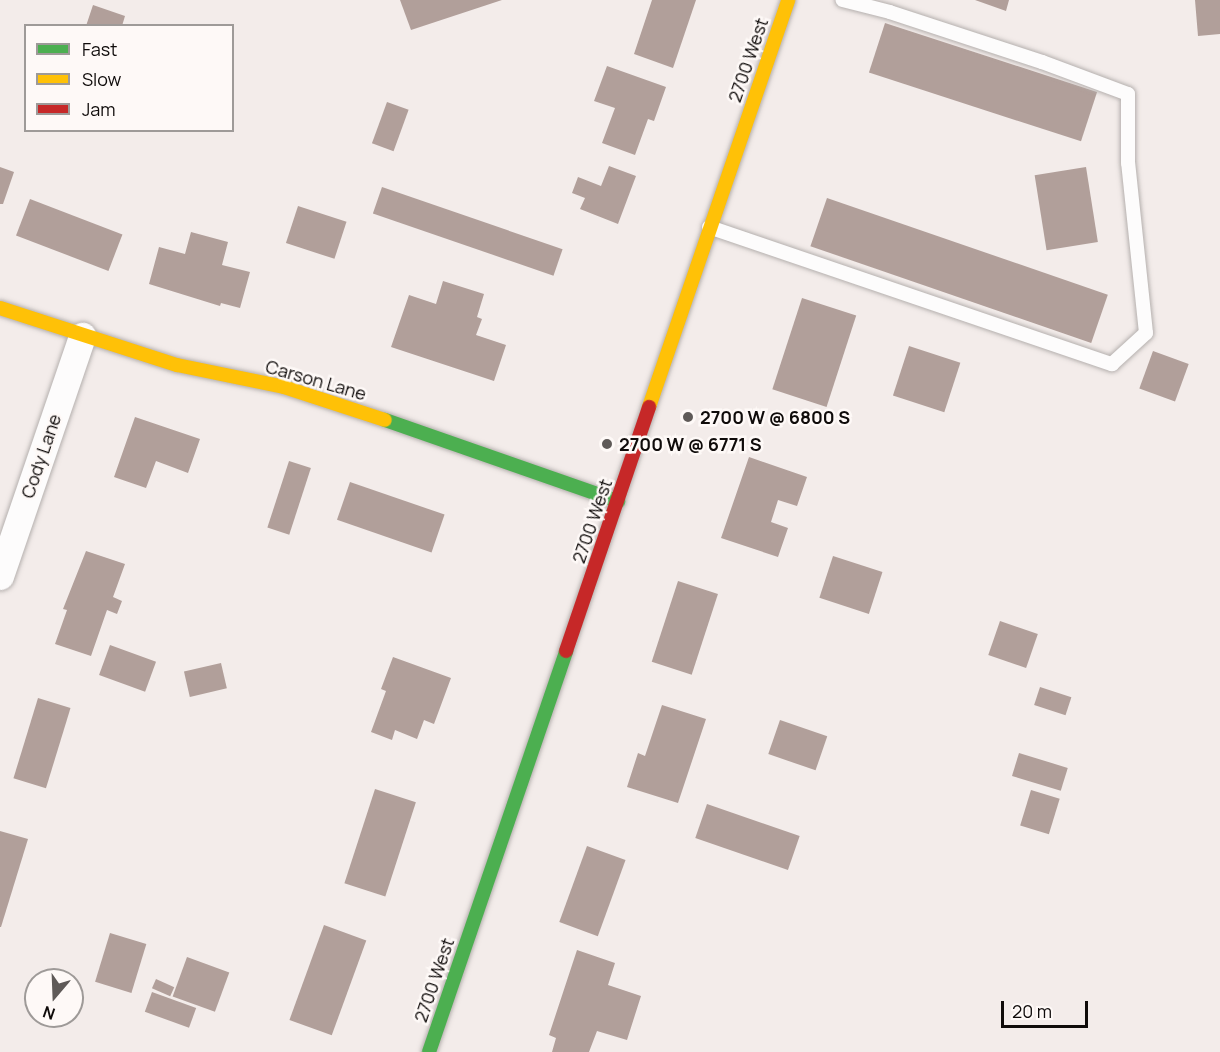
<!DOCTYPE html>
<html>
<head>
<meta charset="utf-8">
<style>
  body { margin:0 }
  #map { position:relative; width:1220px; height:1052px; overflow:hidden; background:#f3ecea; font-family:Manrope,sans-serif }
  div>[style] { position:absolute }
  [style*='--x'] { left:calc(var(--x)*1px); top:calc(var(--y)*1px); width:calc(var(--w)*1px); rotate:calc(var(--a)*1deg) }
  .building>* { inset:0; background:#b19f9a; transform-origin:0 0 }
  .roads { filter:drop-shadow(0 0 2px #b5b0ae) drop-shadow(0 0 2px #b5b0ae) }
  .lane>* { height:14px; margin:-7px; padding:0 7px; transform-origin:7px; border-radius:7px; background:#fdfcfc }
  .street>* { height:27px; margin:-13.5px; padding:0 13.5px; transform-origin:13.5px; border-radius:13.5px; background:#fdfcfc }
  .fast>* { height:14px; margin:-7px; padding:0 7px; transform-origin:7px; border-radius:7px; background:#4caf50 }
  .slow>* { height:14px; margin:-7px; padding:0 7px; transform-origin:7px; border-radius:7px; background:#ffc107 }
  .jam>* { height:14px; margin:-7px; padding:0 7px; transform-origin:7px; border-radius:7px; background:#c62828 }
  .dots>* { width:16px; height:16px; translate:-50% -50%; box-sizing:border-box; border:3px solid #fef9f7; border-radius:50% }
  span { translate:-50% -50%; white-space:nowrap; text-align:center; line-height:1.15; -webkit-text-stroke:5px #fef9f7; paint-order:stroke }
  .street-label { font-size:18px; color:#0f0b0a }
  .poi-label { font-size:18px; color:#0f0b0a; font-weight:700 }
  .left { translate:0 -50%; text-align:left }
  .legend { position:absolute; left:24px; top:24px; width:210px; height:108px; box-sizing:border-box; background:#fef9f7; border:2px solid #9e9a98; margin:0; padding:8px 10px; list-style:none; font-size:18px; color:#0f0b0a }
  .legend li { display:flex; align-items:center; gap:12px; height:30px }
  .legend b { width:30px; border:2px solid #9e9a98 }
  .north { position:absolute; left:24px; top:968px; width:60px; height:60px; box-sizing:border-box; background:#fef9f7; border:2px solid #9e9a98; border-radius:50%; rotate:199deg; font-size:16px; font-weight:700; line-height:24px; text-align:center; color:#0f0b0a }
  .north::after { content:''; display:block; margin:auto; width:21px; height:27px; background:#5f5a58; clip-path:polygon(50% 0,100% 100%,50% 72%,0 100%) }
  .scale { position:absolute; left:1001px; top:1001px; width:87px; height:27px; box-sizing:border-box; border:3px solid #0f0b0a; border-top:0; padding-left:8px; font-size:18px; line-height:21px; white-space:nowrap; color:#0f0b0a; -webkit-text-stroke:4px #fef9f7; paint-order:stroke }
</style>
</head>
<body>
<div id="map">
  <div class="building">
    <div style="clip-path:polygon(400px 0,502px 0,411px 30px)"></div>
    <div style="clip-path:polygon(652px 0,696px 0,673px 68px,634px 54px)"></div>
    <div style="clip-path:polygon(975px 0,1009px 0,1006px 11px)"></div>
    <div style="clip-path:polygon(1195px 0,1220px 0,1220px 34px,1198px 36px)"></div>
    <div style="clip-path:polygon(93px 5px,125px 16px,122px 26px,86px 26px)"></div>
    <div style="left:885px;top:23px;width:223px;height:52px;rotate:18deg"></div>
    <div style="clip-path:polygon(607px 66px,666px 87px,654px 121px,648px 119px,635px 155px,602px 143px,615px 108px,594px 101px)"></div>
    <div style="left:387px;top:102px;width:23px;height:44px;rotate:20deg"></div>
    <div style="clip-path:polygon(609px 166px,636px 176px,618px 224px,580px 209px,585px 198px,572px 193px,578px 177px,601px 186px)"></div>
    <div style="clip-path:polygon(0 167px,14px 172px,3px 204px,0 204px)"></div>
    <div style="left:1086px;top:167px;width:76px;height:52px;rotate:81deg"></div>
    <div style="left:382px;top:187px;width:191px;height:28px;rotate:19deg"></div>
    <div style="left:827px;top:198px;width:297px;height:51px;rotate:19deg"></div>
    <div style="left:30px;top:199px;width:99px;height:39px;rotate:21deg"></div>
    <div style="left:298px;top:206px;width:51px;height:39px;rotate:18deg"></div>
    <div style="clip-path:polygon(191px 232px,228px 242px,222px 265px,250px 272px,240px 308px,221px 303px,220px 306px,149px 284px,159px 247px,185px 254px)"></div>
    <div style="clip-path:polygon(443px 281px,484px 294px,477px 317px,482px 319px,476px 335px,506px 345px,494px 381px,391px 347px,409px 295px,436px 304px)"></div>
    <div style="left:802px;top:298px;width:57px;height:96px;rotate:18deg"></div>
    <div style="left:909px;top:346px;width:54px;height:52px;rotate:18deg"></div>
    <div style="left:1153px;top:351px;width:38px;height:40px;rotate:20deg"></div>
    <div style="clip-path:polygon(135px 417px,200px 439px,188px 473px,156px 461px,146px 488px,114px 477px)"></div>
    <div style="clip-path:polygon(749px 457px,807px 477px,797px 506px,778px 500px,771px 522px,788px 528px,778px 557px,721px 538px)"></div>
    <div style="left:289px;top:461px;width:23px;height:70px;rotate:18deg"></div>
    <div style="left:350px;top:482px;width:100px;height:40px;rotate:19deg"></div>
    <div style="clip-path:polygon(86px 551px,125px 564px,113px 597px,122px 601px,117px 614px,107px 610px,91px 656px,55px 644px,67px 610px,63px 609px)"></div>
    <div style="left:833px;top:556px;width:52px;height:44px;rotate:18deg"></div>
    <div style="left:678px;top:581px;width:42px;height:85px;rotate:18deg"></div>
    <div style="left:1000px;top:621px;width:40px;height:36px;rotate:19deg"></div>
    <div style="left:110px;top:645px;width:49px;height:32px;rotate:20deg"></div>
    <div style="clip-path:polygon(393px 657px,451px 678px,434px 724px,424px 720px,417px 739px,395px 730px,392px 740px,371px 732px,386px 691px,381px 689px)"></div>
    <div style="left:221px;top:663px;width:26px;height:38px;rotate:77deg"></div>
    <div style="left:1040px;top:687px;width:33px;height:19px;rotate:18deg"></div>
    <div style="left:38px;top:698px;width:34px;height:84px;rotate:17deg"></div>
    <div style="clip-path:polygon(662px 705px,706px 719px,678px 803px,627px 787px,638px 753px,645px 756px)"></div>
    <div style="left:780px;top:720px;width:50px;height:36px;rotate:19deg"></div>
    <div style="left:1019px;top:753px;width:51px;height:24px;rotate:17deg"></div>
    <div style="left:375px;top:789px;width:43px;height:99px;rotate:18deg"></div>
    <div style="left:1031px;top:790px;width:30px;height:37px;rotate:17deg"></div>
    <div style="left:707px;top:804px;width:98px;height:36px;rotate:19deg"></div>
    <div style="clip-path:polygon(0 831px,28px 839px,1px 927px,0 927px)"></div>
    <div style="left:587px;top:846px;width:41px;height:81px;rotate:20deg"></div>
    <div style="left:324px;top:925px;width:45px;height:101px;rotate:20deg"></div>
    <div style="left:110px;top:933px;width:38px;height:51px;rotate:17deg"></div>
    <div style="clip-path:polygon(577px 950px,615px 963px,608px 985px,641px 996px,627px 1040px,597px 1031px,589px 1052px,552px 1052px,556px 1038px,549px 1035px)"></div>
    <div style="left:187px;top:957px;width:45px;height:42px;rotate:20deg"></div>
    <div style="left:156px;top:979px;width:20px;height:10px;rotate:24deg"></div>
    <div style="left:152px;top:992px;width:47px;height:21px;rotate:20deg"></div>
  </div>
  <div class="roads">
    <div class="lane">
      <div style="--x:709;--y:227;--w:426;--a:18.8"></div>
      <div style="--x:1112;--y:364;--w:46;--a:-42.4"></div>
      <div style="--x:1146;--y:333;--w:171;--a:-96"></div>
      <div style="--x:1128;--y:163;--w:69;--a:-90"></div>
      <div style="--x:1128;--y:94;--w:92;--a:-159.6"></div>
      <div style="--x:1042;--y:62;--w:160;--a:-161.8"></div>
      <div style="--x:890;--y:12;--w:49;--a:-165.7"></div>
    </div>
    <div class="street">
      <div style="--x:0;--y:576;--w:254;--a:-71.1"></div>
    </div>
    <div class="fast">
      <div style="--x:385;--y:420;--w:247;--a:19.2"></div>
      <div style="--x:429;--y:1052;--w:424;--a:-71.1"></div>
    </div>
    <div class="slow">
      <div style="--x:0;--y:308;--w:186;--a:17.9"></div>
      <div style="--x:177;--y:365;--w:109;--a:11.6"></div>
      <div style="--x:284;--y:387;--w:106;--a:18.1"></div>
      <div style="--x:649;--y:407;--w:430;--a:-71.1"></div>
    </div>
    <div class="jam">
      <div style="--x:566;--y:651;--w:258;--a:-71.2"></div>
    </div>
  </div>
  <div class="dots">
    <div style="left:688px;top:417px;background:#5f5a58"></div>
    <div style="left:607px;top:444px;background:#5f5a58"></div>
  </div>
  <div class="street-label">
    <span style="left:748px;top:60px;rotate:-71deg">2700 West</span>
    <span style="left:316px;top:380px;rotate:16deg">Carson Lane</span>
    <span style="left:41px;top:456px;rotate:-71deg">Cody Lane</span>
    <span style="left:592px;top:521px;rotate:-71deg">2700 West</span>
    <span style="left:434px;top:980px;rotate:-71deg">2700 West</span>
  </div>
  <div class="poi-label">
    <span class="left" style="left:700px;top:417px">2700 W @ 6800 S</span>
    <span class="left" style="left:619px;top:444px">2700 W @ 6771 S</span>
  </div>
  <ul class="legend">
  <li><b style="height:8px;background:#4caf50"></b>Fast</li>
  <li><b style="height:8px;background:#ffc107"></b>Slow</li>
  <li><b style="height:8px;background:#c62828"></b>Jam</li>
  </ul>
  <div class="north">N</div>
  <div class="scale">20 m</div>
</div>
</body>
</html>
